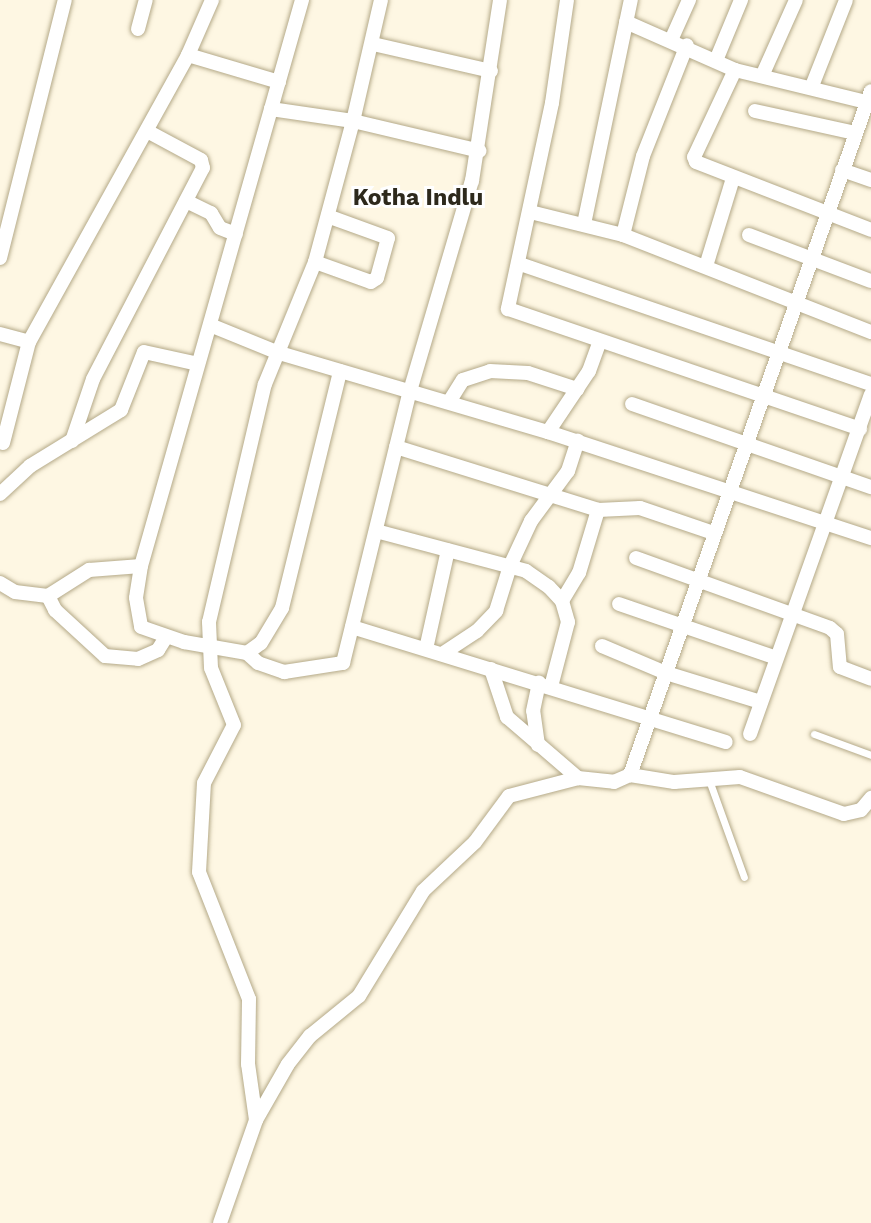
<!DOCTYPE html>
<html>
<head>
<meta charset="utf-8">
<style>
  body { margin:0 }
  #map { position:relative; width:871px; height:1223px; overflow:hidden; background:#fef7e3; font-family:"Work Sans",sans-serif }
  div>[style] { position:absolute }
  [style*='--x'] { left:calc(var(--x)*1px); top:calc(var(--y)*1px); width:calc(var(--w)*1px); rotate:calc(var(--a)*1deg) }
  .roads { filter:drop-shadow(0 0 2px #b4a988) drop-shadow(0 0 2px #b4a988) }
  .service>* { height:7px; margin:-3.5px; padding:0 3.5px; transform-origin:3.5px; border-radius:3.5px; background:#fff }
  .minor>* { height:14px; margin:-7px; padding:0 7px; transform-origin:7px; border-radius:7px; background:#fff }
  span { translate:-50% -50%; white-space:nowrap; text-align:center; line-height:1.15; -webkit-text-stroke:6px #fff; paint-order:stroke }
  .neighbourhood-label { font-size:23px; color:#2d291c; font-weight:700 }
</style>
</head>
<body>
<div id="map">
  <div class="roads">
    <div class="service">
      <div style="--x:814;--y:734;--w:61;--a:20.2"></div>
      <div style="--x:709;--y:780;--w:103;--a:70.2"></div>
    </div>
    <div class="minor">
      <div style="--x:302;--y:0;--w:588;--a:105.88"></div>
      <div style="--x:141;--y:566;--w:32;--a:99"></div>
      <div style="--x:136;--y:598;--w:29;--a:80"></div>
      <div style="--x:141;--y:627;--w:46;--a:19.2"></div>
      <div style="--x:184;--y:642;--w:64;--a:9.9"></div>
      <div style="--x:247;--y:653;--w:17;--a:-36"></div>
      <div style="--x:261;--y:643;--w:41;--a:-59"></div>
      <div style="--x:282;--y:608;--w:244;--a:-76.2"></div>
      <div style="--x:381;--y:0;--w:124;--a:103"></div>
      <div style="--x:353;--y:121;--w:130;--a:13.3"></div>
      <div style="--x:567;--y:0;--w:104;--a:98.3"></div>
      <div style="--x:552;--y:103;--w:211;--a:102.1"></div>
      <div style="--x:508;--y:309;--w:372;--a:18.8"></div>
      <div style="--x:626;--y:22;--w:119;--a:23.8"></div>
      <div style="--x:735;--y:70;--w:135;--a:13.7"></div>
      <div style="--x:138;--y:29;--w:30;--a:-75"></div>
      <div style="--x:672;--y:38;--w:42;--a:-65.9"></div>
      <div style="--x:373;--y:44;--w:121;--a:12.9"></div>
      <div style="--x:188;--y:55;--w:95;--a:16.5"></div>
      <div style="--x:717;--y:58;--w:63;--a:-67.5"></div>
      <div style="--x:735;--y:70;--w:96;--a:115.2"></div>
      <div style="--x:694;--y:157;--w:5;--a:68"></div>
      <div style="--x:696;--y:162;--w:188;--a:21.2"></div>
      <div style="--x:762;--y:76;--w:83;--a:-65.9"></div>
      <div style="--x:812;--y:86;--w:92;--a:-68.4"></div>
      <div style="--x:755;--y:111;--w:102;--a:12.4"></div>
      <div style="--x:842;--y:170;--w:31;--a:19"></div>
      <div style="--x:186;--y:201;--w:28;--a:26"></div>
      <div style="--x:211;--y:213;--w:17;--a:59"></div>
      <div style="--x:220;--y:228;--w:17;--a:21"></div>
      <div style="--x:530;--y:212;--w:96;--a:13.9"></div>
      <div style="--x:623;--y:235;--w:266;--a:21.4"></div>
      <div style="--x:584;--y:224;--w:229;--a:-78.2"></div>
      <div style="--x:623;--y:235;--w:81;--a:-75.8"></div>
      <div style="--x:643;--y:156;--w:119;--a:-68.4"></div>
      <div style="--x:749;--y:235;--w:130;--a:20.7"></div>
      <div style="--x:0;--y:258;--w:266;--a:-75.9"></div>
      <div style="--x:315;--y:262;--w:59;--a:19.7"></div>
      <div style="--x:371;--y:282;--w:7;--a:-34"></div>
      <div style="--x:377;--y:278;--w:41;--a:-74.6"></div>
      <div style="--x:388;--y:238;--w:62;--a:-160.1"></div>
      <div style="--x:520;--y:264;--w:371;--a:18.9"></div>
      <div style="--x:706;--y:266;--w:92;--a:-72.9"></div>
      <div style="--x:210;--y:325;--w:71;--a:22.2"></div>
      <div style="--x:276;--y:352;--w:284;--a:16.4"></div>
      <div style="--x:548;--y:432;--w:340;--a:18.2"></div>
      <div style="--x:0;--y:334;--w:30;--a:15"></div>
      <div style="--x:449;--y:402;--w:26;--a:-58"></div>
      <div style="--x:463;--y:380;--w:28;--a:-18"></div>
      <div style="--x:490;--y:371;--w:38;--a:3"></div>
      <div style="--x:528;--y:373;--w:52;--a:18.1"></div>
      <div style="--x:632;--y:404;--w:253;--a:19.2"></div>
      <div style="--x:548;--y:432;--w:73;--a:-56.1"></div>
      <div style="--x:589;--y:371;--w:32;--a:-70"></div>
      <div style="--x:72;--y:441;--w:65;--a:-71.3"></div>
      <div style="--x:93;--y:379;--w:238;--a:-62.5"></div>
      <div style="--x:203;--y:168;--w:8;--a:-104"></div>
      <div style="--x:201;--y:160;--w:61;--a:-151.8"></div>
      <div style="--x:3;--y:443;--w:104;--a:-75.6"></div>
      <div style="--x:29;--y:342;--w:328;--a:-61"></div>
      <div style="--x:188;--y:55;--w:60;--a:-66.4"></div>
      <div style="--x:396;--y:447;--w:212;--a:17.3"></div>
      <div style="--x:598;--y:510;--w:42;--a:-2.7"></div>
      <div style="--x:640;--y:508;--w:78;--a:18.7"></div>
      <div style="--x:0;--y:494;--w:41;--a:-43"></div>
      <div style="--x:30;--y:466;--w:107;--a:-31.6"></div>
      <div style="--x:121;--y:410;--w:62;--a:-68.4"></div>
      <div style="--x:144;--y:352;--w:55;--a:12.5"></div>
      <div style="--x:376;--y:531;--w:155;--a:14.9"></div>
      <div style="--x:526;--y:571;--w:28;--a:35"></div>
      <div style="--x:549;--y:587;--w:19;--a:47"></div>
      <div style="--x:562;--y:601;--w:22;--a:74"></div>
      <div style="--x:568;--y:622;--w:67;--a:104.7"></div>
      <div style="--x:636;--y:558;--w:206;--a:19.8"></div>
      <div style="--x:830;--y:628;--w:9;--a:41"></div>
      <div style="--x:837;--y:634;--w:33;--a:85"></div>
      <div style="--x:840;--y:667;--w:33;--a:21"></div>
      <div style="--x:0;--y:583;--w:17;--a:31"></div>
      <div style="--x:15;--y:592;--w:33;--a:7"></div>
      <div style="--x:48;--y:596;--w:49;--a:-32.4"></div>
      <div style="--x:89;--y:570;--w:52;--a:-4.4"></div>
      <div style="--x:48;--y:596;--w:16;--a:63"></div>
      <div style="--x:55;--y:610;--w:68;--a:42.6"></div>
      <div style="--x:105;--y:656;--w:33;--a:5"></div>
      <div style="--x:138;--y:659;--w:22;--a:-24"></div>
      <div style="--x:158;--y:650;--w:15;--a:-58"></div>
      <div style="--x:562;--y:601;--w:33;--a:-59"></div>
      <div style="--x:579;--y:573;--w:66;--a:-73.2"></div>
      <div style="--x:619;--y:604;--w:164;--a:18.9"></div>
      <div style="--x:352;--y:627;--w:391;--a:17.1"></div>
      <div style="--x:602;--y:646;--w:69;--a:22.9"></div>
      <div style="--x:666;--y:673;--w:99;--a:17"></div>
      <div style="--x:426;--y:649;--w:101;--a:-77.5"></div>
      <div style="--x:247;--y:653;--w:15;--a:42"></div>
      <div style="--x:258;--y:663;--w:28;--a:19"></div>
      <div style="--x:284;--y:672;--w:60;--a:-8.7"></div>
      <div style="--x:343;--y:663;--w:280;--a:-76.2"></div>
      <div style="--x:410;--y:391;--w:219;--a:-73.6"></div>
      <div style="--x:472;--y:181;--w:183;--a:-81.2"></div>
      <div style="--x:442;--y:654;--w:42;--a:-33.3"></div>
      <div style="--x:477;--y:631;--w:28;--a:-46"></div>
      <div style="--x:496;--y:611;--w:47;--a:-72.7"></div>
      <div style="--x:510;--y:566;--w:50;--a:-65"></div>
      <div style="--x:531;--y:521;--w:62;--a:-53.5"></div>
      <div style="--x:568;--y:471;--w:32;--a:-72"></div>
      <div style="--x:491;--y:669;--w:51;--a:71.6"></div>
      <div style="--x:507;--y:717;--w:94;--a:40.7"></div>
      <div style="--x:750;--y:734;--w:360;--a:-70.4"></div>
      <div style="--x:538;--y:745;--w:34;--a:-98"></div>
      <div style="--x:533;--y:711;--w:29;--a:-78"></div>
      <div style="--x:630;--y:775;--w:45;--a:9"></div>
      <div style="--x:674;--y:782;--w:66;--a:-4.3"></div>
      <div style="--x:740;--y:777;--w:110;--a:19.6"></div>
      <div style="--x:844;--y:814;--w:17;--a:-13"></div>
      <div style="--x:861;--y:810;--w:16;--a:-50"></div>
      <div style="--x:256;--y:1120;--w:57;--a:-98.1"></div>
      <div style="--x:248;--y:1064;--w:65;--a:-89.1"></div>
      <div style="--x:249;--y:999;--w:136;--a:-111.5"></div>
      <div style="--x:199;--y:872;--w:89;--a:-86.8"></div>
      <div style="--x:204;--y:783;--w:65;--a:-62.7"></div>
      <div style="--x:234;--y:725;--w:61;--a:-112"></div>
      <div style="--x:211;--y:668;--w:46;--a:-92.5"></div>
      <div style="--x:209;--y:622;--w:244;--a:-76.8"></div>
      <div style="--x:265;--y:384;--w:132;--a:-67.7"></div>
      <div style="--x:315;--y:262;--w:146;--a:-74.9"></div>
      <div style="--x:353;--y:121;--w:83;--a:-171.7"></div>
      <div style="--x:220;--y:1223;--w:109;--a:-70.7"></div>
      <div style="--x:256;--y:1120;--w:64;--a:-60.3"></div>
      <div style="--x:288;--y:1064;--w:36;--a:-52"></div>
      <div style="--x:310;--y:1036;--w:63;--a:-39.2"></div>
      <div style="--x:359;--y:996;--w:123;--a:-58.6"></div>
      <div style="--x:423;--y:891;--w:71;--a:-43.3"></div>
      <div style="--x:475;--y:842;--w:57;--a:-53.5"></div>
      <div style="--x:509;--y:796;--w:71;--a:-14.6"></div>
      <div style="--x:578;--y:778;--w:36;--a:6"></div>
      <div style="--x:614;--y:782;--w:17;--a:-24"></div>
      <div style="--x:630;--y:775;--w:725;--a:-70.59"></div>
    </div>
  </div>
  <div class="neighbourhood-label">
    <span style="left:418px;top:198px">Kotha Indlu</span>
  </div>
</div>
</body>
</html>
